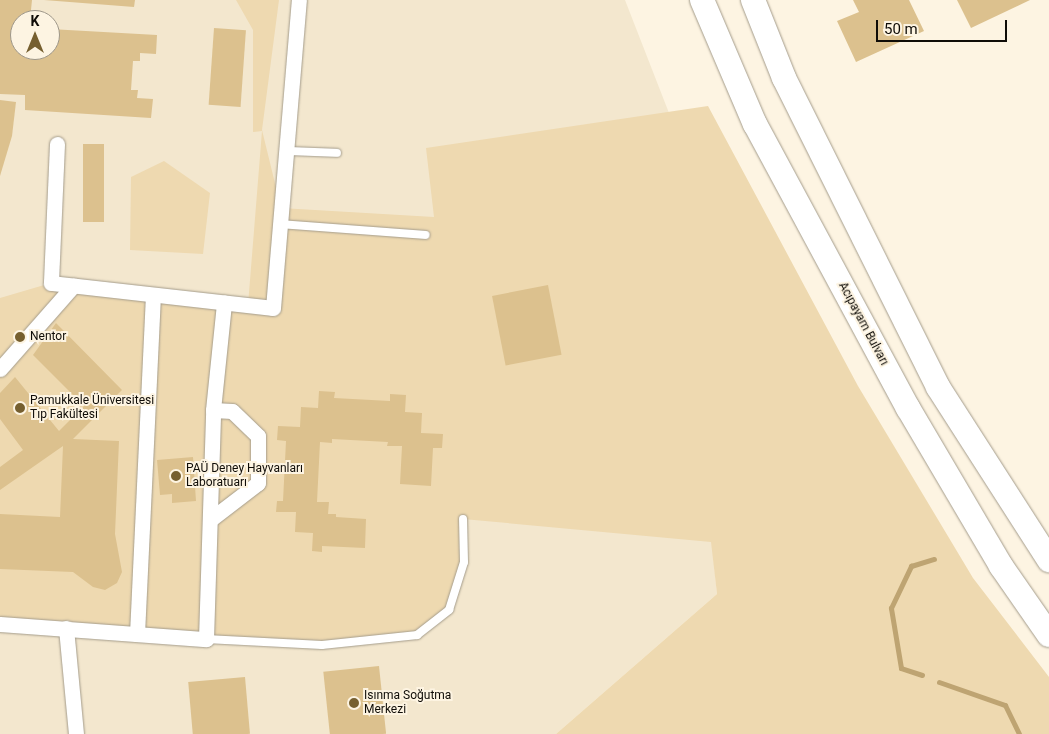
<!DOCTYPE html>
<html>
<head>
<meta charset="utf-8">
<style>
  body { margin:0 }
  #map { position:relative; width:1049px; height:734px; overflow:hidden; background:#fdf4e2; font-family:Roboto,sans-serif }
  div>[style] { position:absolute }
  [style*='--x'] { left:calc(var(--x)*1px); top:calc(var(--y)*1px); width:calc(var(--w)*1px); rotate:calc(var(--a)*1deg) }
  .built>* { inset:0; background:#f3e7ce }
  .green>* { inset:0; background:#eed9b0 }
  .stream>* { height:5px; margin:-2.5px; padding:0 2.5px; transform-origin:2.5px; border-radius:2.5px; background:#bea472 }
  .building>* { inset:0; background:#dcc18e; transform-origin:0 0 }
  .roads { filter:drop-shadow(0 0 1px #a49c8b) drop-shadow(0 0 1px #a49c8b) }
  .service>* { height:8px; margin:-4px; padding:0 4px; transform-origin:4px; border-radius:4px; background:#fff }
  .minor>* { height:15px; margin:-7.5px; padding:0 7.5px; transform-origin:7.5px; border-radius:7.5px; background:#fff }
  .primary>* { height:24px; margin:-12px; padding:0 12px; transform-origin:12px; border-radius:12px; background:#fff }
  .dots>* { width:14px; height:14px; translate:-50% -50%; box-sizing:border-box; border:2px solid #fdf4e2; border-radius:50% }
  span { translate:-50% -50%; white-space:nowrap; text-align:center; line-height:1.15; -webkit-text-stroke:4px #fdf4e2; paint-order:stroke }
  .street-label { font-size:12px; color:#0f0c07 }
  .poi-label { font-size:12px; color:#0f0c07 }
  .left { translate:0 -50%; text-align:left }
  .north { position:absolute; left:10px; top:10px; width:50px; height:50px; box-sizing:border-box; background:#fdf4e2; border:1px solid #9e978a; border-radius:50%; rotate:0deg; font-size:14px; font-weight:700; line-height:20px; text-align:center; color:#0f0c07 }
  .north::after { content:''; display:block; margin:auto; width:18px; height:22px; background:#765f2f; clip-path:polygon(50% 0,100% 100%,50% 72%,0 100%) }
  .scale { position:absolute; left:876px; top:20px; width:131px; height:22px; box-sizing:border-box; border:2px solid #0f0c07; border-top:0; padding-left:6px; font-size:15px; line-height:18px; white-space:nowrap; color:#0f0c07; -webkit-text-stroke:4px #fdf4e2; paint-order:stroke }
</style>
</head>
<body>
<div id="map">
  <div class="built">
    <div style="clip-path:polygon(evenodd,0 0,625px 0,669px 113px,717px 594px,556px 734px,0 734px,0 0,20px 20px,50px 20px,50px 50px,20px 50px,20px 20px)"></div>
  </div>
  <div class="green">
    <div style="clip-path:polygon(236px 0,279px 0,262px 130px,281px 208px,434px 217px,426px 148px,708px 106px,858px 386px,973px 578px,1049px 677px,1049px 734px,556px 734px,717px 594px,711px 542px,463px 519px,464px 562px,449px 610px,417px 635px,322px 645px,0 624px,0 298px,51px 283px,248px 305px,262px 131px,253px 132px,253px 30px)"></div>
    <div style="clip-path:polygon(164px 161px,210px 193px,203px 254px,130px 250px,131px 177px)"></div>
  </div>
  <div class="stream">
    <div style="--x:922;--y:675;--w:22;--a:-162"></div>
    <div style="--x:901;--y:668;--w:61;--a:-99.5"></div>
    <div style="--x:891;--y:608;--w:47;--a:-64.5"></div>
    <div style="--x:911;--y:566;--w:24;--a:-17"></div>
    <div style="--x:939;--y:682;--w:70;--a:19.2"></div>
    <div style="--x:1005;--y:705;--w:32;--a:64"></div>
  </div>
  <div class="building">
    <div style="clip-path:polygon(0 0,32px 0,30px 20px,20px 20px,20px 50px,50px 50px,50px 29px,157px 35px,156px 54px,140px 53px,140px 61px,133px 61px,131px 90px,138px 90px,137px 98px,153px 99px,151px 118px,25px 110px,25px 95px,0 94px)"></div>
    <div style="clip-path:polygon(44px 0,135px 0,134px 7px)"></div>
    <div style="clip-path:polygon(853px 0,909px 0,924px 31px,856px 62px,837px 21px,859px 12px)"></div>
    <div style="clip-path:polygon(957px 0,1030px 0,971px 28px)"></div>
    <div style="left:214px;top:28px;width:32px;height:77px;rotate:4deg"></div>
    <div style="clip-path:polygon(0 100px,16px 102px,12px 136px,0 176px)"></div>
    <div style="left:83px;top:144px;width:21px;height:78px"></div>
    <div style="left:548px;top:285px;width:71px;height:57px;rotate:79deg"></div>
    <div style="clip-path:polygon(56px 323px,122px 390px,73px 439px,119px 441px,115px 534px,122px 572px,117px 583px,105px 590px,93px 587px,73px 572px,0 569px,0 514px,60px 517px,63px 446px,0 490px,0 467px,23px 450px,0 419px,0 393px,15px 377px,59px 431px,84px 406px,33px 355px)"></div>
    <div style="clip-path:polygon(319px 391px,335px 392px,334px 398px,390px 401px,390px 394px,406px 395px,405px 412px,422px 413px,421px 433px,443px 434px,442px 448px,433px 448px,431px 486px,400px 484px,402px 446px,387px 446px,388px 442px,332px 439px,332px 443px,320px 442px,317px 502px,329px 502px,328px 514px,336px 514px,336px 517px,366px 519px,365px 548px,322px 546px,322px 552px,312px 551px,313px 533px,295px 532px,296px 512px,276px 512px,277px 501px,283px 501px,286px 441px,277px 440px,278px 426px,300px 427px,301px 407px,318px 408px)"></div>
    <div style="clip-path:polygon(193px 457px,196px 501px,172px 503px,172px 494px,160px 495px,157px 460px)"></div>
    <div style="left:379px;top:666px;width:68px;height:56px;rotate:84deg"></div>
    <div style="left:245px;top:677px;width:57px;height:57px;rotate:85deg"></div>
  </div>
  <div class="roads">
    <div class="service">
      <div style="--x:286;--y:151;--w:51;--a:2.2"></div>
      <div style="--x:280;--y:224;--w:146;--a:4.3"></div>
      <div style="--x:206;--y:639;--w:116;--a:3"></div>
      <div style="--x:322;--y:645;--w:96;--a:-6"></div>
      <div style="--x:417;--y:635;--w:41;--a:-38"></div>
      <div style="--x:449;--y:610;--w:50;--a:-72.6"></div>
      <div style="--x:464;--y:562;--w:43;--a:-91.3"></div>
    </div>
    <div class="minor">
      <div style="--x:57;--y:144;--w:139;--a:92.5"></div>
      <div style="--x:51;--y:283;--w:223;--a:6.4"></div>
      <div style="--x:273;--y:308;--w:309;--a:-85.2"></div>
      <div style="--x:0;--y:369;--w:111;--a:-48.7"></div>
      <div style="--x:211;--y:519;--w:59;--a:-37.5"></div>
      <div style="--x:258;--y:483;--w:47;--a:-90"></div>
      <div style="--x:258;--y:436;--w:36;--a:-136"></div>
      <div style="--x:232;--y:411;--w:19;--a:-177"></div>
      <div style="--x:0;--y:624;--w:207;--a:4.2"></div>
      <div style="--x:206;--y:639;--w:229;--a:-88.2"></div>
      <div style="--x:213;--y:410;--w:108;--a:-84.1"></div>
      <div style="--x:66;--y:628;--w:106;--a:84.6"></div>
      <div style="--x:137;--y:634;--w:339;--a:-87.3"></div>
    </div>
    <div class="primary">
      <div style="--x:702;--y:0;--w:135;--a:66.9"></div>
      <div style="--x:755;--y:124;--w:323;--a:61.7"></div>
      <div style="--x:908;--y:408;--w:183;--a:59.5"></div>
      <div style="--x:1001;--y:566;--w:84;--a:55.2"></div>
      <div style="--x:753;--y:0;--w:84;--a:68.3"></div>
      <div style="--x:784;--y:78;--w:345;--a:63.5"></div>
      <div style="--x:938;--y:387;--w:206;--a:57.3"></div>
    </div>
  </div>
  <div class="dots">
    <div style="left:20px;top:337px;background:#765f2f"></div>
    <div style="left:20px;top:408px;background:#765f2f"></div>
    <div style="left:176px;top:476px;background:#765f2f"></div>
    <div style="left:354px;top:703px;background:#765f2f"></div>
  </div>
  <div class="street-label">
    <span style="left:863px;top:324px;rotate:62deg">Acıpayam Bulvarı</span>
  </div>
  <div class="poi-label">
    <span class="left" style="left:30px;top:337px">Nentor</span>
    <span class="left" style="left:30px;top:408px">Pamukkale Üniversitesi<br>Tıp Fakültesi</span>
    <span class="left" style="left:186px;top:476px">PAÜ Deney Hayvanları<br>Laboratuarı</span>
    <span class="left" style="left:364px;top:703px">Isınma Soğutma<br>Merkezi</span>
  </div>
  <div class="north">K</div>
  <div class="scale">50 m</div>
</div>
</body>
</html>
